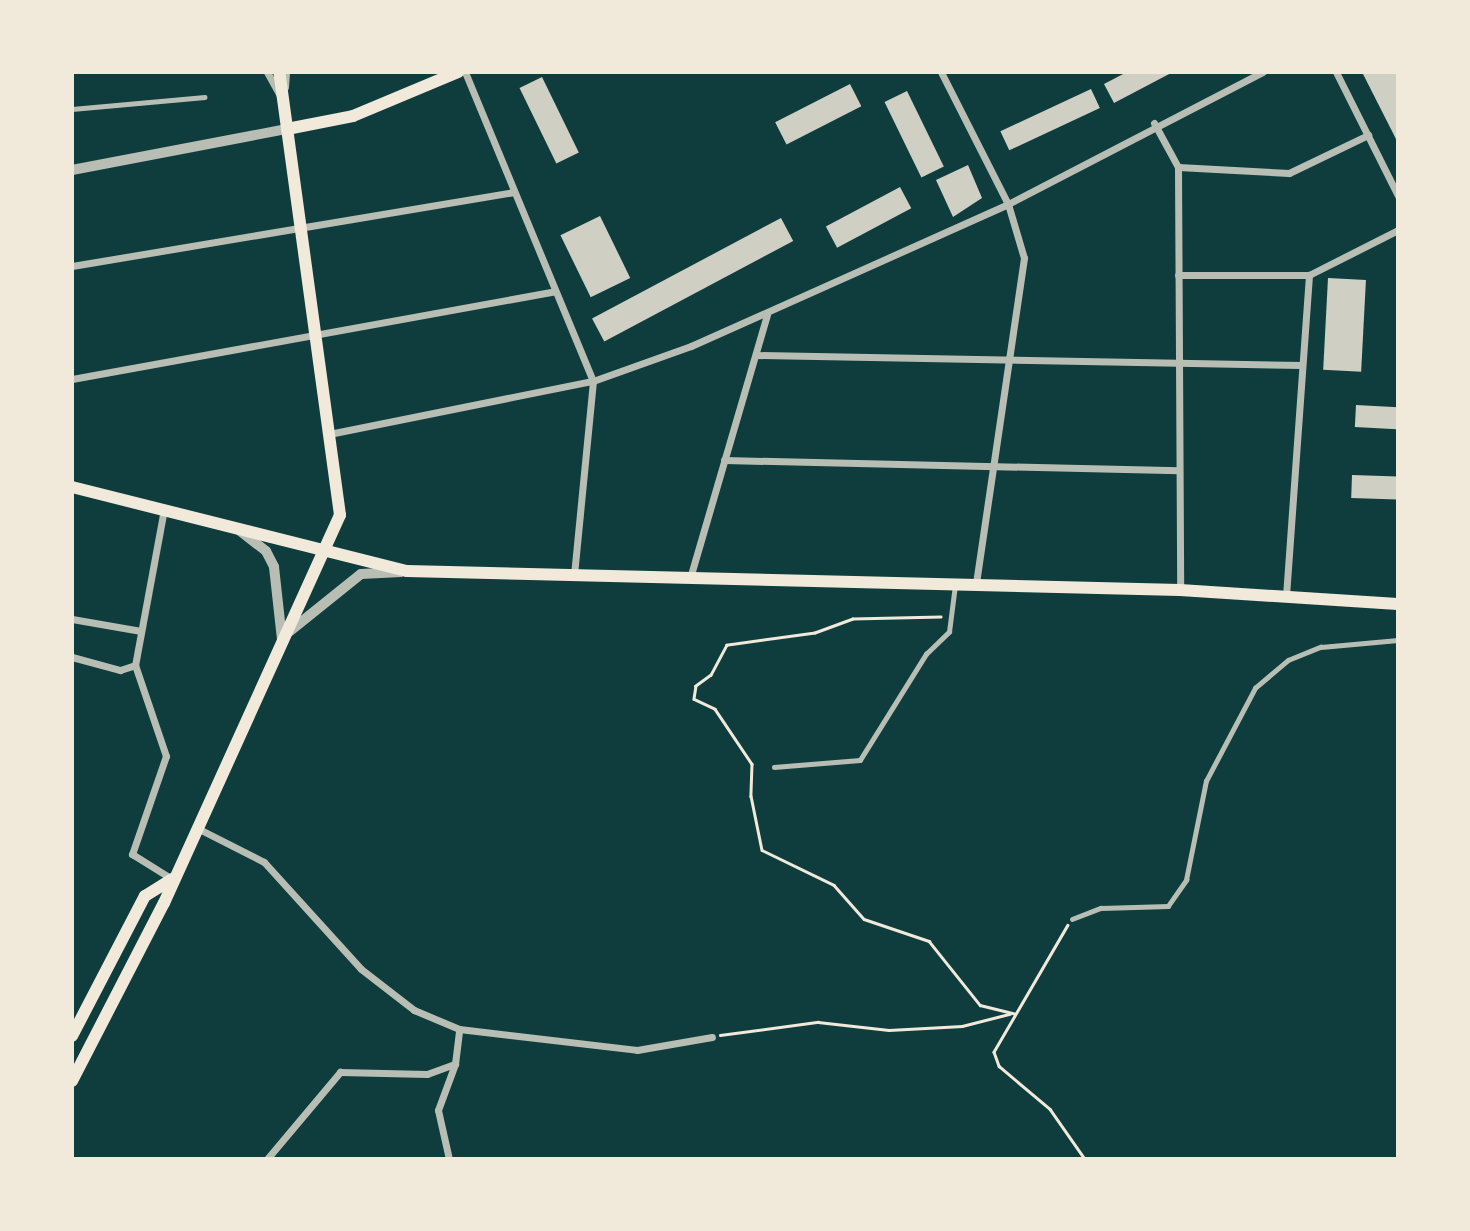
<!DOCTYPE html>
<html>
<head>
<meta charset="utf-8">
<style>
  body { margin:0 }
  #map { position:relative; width:1470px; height:1231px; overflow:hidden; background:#0f3d3e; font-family:"Titillium Web",sans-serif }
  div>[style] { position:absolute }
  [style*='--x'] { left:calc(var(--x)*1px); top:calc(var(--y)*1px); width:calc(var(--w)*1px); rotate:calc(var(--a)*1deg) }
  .building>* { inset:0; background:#cfcfc3; transform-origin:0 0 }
  .path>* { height:2.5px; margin:-1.25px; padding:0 1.25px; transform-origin:1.25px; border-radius:1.25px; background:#f1e9da }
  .service>* { height:4.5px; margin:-2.25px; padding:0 2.25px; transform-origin:2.25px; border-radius:2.25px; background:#b8beb3 }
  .minor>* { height:7px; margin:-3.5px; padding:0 3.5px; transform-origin:3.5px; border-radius:3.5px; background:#b8beb3 }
  .tertiary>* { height:10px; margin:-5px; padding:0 5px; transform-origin:5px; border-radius:5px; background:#b8beb3 }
  .secondary>* { height:12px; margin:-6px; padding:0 6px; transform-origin:6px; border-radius:6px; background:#f1e9da }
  span { translate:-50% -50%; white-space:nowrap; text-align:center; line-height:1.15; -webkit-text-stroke:5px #f1e9da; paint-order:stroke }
  .frame { position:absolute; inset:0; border:74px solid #f1e9da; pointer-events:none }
</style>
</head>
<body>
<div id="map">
  <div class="building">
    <div style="clip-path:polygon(1127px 72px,1173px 72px,1114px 103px,1104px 84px)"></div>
    <div style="clip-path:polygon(1362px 72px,1398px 72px,1398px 143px)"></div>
    <div style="left:542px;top:77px;width:84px;height:25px;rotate:64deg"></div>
    <div style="left:850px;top:84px;width:25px;height:84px;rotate:63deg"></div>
    <div style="left:1091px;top:89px;width:21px;height:100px;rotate:65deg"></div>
    <div style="left:907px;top:91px;width:84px;height:25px;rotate:64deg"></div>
    <div style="clip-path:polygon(968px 165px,982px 198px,953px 217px,936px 180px)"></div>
    <div style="left:900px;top:187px;width:24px;height:84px;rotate:62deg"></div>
    <div style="left:600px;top:216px;width:69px;height:44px;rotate:64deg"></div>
    <div style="left:781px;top:218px;width:26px;height:214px;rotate:62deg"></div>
    <div style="left:1328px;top:278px;width:38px;height:92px;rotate:3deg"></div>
    <div style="left:1356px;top:405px;width:42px;height:22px;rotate:3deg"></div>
    <div style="left:1352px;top:475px;width:46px;height:23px;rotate:2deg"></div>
  </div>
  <div class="path">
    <div style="--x:941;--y:617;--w:88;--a:178.7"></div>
    <div style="--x:853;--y:619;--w:40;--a:159.8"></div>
    <div style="--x:815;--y:633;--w:89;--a:172.2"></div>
    <div style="--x:727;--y:645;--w:34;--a:118"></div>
    <div style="--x:711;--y:675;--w:19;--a:144"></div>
    <div style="--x:696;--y:686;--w:13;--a:99"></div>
    <div style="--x:694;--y:699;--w:23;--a:25"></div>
    <div style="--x:715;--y:709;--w:66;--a:56.1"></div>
    <div style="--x:752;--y:764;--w:32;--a:92"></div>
    <div style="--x:751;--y:796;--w:55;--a:78.5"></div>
    <div style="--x:762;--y:850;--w:80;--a:25.9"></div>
    <div style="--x:834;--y:885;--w:45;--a:48.6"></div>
    <div style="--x:864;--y:919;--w:69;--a:18.7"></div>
    <div style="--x:929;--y:941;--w:82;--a:51.4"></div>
    <div style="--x:980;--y:1005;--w:36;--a:14"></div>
    <div style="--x:1068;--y:925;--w:147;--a:120.2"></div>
    <div style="--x:994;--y:1052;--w:15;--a:70"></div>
    <div style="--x:999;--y:1066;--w:67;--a:40.1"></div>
    <div style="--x:1050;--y:1109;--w:61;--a:55"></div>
    <div style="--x:720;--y:1035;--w:99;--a:-7.6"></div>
    <div style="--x:818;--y:1022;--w:71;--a:6.4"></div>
    <div style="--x:889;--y:1030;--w:73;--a:-3.1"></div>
    <div style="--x:962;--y:1026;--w:49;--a:-14.3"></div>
  </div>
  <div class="service">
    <div style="--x:72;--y:109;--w:133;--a:-5.2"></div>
    <div style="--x:774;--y:767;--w:86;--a:-4.7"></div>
    <div style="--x:860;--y:760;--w:125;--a:-58.1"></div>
    <div style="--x:926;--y:654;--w:32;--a:-44"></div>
    <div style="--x:949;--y:632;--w:47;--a:-82.7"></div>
    <div style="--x:1072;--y:919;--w:31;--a:-21"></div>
    <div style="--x:1101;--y:908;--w:67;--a:-1.7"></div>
    <div style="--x:1168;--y:906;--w:32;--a:-55"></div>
    <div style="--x:1186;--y:880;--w:101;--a:-78.6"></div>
    <div style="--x:1206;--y:781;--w:105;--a:-62.2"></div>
    <div style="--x:1255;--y:688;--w:43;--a:-40.3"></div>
    <div style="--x:1288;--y:660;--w:35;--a:-22"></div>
    <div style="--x:1321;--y:647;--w:77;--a:-5.2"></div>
  </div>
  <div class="minor">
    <div style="--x:267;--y:72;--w:26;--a:61"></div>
    <div style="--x:465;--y:72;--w:334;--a:67.5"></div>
    <div style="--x:593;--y:381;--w:195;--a:95.6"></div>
    <div style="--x:941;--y:72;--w:148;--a:63.1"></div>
    <div style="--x:1008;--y:204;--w:56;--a:73.5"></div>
    <div style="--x:1024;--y:258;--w:331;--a:98.4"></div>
    <div style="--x:1336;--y:72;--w:139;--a:63.4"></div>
    <div style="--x:285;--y:87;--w:15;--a:-86"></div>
    <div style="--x:1154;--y:123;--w:50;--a:61.4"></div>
    <div style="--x:1178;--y:167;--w:423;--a:89.7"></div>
    <div style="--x:1178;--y:167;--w:111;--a:3.1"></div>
    <div style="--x:1289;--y:173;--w:88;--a:-25.7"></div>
    <div style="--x:72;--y:266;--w:448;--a:-9.5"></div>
    <div style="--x:1178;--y:275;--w:131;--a:0"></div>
    <div style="--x:1309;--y:275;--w:100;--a:-26.8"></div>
    <div style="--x:756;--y:355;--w:546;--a:1.05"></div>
    <div style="--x:72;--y:379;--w:491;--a:-10.3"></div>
    <div style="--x:329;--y:434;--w:269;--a:-11.4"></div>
    <div style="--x:593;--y:381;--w:104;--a:-19.7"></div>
    <div style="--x:691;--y:346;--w:347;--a:-24.1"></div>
    <div style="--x:1008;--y:204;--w:287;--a:-27.4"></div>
    <div style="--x:724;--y:460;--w:455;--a:1.3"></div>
    <div style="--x:164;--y:509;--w:159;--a:100.5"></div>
    <div style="--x:135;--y:665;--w:96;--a:71.2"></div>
    <div style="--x:166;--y:756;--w:104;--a:109.1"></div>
    <div style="--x:132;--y:854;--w:47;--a:32"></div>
    <div style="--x:690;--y:578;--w:274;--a:-73.7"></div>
    <div style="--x:1286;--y:596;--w:322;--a:-85.9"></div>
    <div style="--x:72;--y:619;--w:70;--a:9.9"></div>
    <div style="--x:72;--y:657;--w:50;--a:15.2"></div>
    <div style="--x:120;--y:670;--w:16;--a:-18"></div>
    <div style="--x:199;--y:829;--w:73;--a:26.9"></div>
    <div style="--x:264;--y:862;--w:144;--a:47.8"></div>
    <div style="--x:361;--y:969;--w:67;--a:37.7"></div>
    <div style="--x:414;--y:1010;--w:49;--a:22.9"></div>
    <div style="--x:459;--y:1029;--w:179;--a:6.7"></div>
    <div style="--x:637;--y:1050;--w:76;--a:-9.8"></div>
    <div style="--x:267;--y:1159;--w:114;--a:-50"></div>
    <div style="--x:340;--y:1072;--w:87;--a:1.3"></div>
    <div style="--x:427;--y:1074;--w:30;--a:-20"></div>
    <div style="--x:449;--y:1159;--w:50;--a:-102.7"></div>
    <div style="--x:438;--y:1110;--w:49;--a:-69.7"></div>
    <div style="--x:455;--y:1064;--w:35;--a:-83"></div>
  </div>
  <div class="tertiary">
    <div style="--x:72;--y:170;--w:219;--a:-10.8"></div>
    <div style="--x:239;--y:530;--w:34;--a:38"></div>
    <div style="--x:266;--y:551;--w:18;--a:63"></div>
    <div style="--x:274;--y:567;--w:72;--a:83.7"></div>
    <div style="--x:290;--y:631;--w:91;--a:-38.8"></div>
    <div style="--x:361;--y:574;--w:40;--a:-2.9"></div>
  </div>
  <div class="secondary">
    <div style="--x:287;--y:129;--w:67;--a:-11.1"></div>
    <div style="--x:353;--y:116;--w:114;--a:-22.7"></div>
    <div style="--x:72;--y:487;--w:345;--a:14.1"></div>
    <div style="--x:407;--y:571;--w:773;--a:1.41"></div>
    <div style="--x:1180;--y:590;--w:218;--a:3.7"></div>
    <div style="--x:72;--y:1036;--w:158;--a:-62.5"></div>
    <div style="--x:145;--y:896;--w:32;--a:-32"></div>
    <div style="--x:72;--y:1081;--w:200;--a:-62.7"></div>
    <div style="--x:164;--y:903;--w:426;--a:-65.6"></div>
    <div style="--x:340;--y:515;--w:447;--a:-97.8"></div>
  </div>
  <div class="frame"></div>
</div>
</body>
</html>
